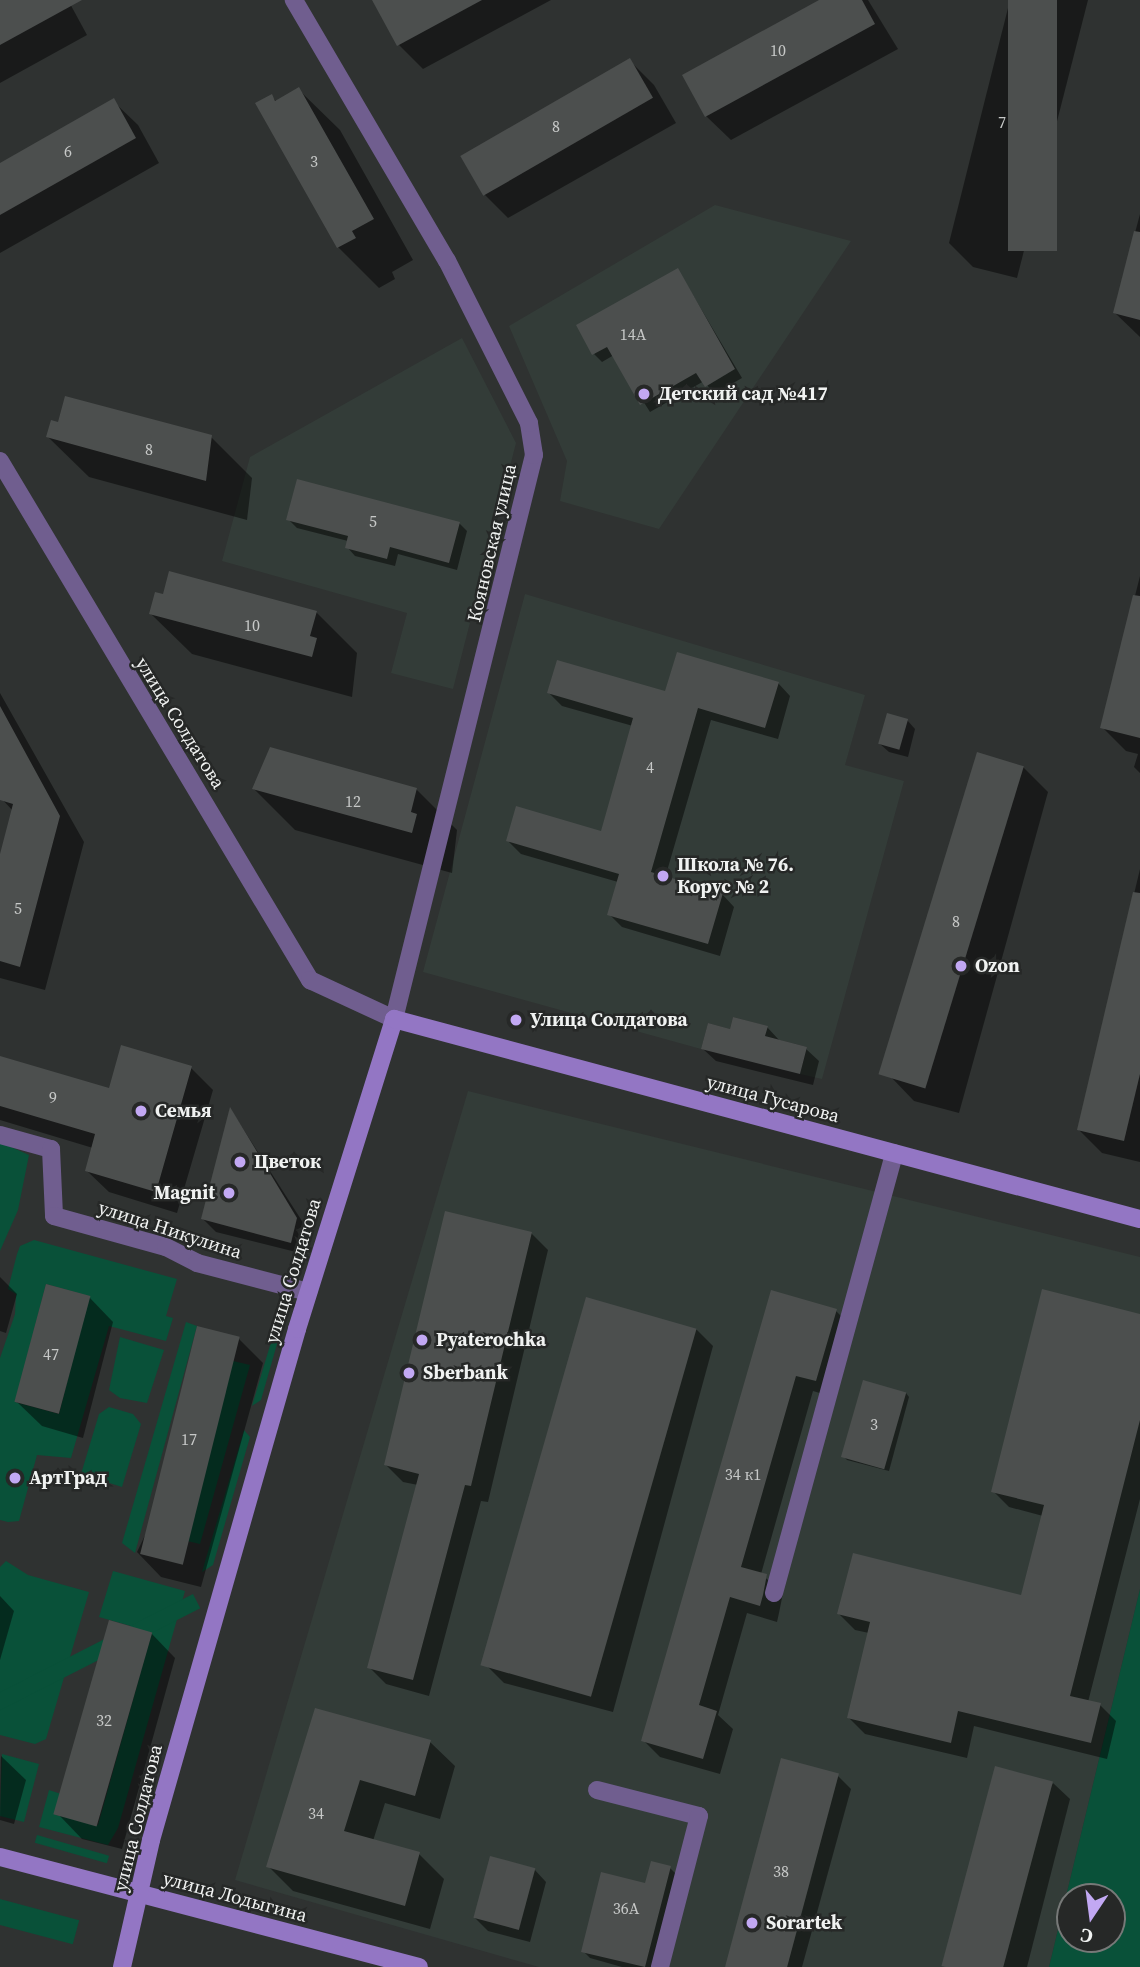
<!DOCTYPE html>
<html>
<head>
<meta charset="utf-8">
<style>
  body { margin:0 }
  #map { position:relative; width:1140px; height:1967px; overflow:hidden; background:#2f3231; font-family:"Source Serif 4",serif }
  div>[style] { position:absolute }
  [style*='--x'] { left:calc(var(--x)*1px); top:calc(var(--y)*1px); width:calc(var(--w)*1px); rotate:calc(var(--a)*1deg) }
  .built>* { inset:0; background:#333c38 }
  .green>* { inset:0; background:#095139; transform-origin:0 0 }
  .shadow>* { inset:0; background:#0007 }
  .building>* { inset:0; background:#4c4f4e; transform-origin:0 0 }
  .street>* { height:18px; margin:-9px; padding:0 9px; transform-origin:9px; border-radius:9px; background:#705e8f }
  .secondary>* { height:18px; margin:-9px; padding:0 9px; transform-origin:9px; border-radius:9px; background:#9376c4 }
  .dots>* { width:19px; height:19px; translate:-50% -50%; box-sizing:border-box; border:4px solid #262827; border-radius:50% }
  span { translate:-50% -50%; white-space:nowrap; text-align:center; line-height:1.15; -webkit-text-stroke:5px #262827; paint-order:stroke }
  .number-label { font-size:16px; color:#c7c9c8 }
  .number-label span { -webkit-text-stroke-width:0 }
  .poi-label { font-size:19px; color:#f0f2f1; font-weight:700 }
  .left { translate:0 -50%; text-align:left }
  .right { translate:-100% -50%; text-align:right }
  .street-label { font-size:19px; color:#f0f2f1 }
  .north { position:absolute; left:1056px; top:1883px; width:70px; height:70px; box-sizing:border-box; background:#262827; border:2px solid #777978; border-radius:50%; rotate:193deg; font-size:19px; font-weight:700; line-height:28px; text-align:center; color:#f0f2f1 }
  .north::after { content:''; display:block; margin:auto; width:24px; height:32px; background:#c2a8f3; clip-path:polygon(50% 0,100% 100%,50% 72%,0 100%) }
</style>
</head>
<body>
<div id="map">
  <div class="built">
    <div style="clip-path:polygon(715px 205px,851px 241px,659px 529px,560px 501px,567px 461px,509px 326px)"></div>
    <div style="clip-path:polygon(462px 338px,516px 443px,453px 689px,391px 673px,407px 613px,222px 561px,250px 457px)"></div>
    <div style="clip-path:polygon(525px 594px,865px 695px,845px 765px,904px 781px,822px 1079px,800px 1074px,807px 1047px,765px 1036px,767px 1026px,733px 1017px,730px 1029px,708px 1023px,701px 1049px,423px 972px)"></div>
    <div style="clip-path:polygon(468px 1091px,1140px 1257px,1140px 1589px,1049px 1967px,539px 1967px,235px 1880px)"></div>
  </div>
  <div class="green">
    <div style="clip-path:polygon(0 1142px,29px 1155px,18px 1210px,0 1251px)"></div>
    <div style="clip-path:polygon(evenodd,34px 1240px,177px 1279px,166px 1316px,173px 1318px,166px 1341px,109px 1326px,71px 1458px,37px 1455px,19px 1521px,8px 1522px,0 1520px,0 1358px,15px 1314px,16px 1294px,8px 1289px,17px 1254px,20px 1246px,34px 1240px,46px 1284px,89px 1296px,59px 1414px,15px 1402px,46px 1284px)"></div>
    <div style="clip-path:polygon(285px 1295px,291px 1295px,261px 1400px,252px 1406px)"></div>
    <div style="clip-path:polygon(186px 1322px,197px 1326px,135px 1553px,122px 1543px)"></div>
    <div style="clip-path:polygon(120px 1337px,164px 1350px,147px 1403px,120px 1398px,109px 1390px)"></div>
    <div style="clip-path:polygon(233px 1361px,250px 1365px,200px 1544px,183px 1540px,176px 1564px)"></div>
    <div style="clip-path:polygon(109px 1407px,133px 1414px,141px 1424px,122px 1487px,81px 1474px,99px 1414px)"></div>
    <div style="clip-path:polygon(244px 1430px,250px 1437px,213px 1565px,202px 1572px)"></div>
    <div style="clip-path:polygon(6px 1561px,28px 1575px,89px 1592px,46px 1739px,35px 1744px,0 1735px,0 1567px)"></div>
    <div style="clip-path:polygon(113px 1571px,185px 1591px,118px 1828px,108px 1845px,39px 1827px,49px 1790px,61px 1794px,56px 1815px,98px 1825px,152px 1632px,99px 1617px)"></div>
    <div style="clip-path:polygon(evenodd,1140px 1589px,1140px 1967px,1049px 1967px,1140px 1589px,1070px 1897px,1112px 1897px,1112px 1939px,1070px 1939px,1070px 1897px)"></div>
    <div style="left:193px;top:1594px;width:16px;height:242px;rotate:63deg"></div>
    <div style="clip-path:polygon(2px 1754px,39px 1764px,24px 1822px,0 1816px)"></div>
    <div style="left:37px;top:1835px;width:75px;height:8px;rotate:16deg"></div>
    <div style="left:0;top:1899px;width:82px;height:25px;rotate:15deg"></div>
  </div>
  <div class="shadow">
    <div style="clip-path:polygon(0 0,68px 0,87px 35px,0 83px)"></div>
    <div style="clip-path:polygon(386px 0,551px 0,423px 69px,399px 45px)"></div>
    <div style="clip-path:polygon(822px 0,868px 0,898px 49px,731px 140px,706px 116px)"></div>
    <div style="clip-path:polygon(1010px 0,1088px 0,1017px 278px,973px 267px,949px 243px)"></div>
    <div style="clip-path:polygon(629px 60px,654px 85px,676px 123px,508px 218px,483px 193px)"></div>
    <div style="clip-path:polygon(299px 90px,340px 130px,413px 260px,392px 272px,395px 279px,379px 288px,338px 247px,271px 96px,277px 102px)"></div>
    <div style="clip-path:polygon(113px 101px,138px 125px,159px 163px,0 253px,0 165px)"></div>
    <div style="clip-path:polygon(1140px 214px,1140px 337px,1114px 312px)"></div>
    <div style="clip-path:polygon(678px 270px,742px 378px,714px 394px,704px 381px,650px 412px,614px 355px,602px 362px,594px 354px)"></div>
    <div style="clip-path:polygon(48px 437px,211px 437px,252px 478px,247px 520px,89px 477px)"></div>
    <div style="clip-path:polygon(288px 519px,459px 523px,467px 531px,457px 570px,398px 554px,395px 566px,355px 556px,347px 547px,348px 541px,297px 528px)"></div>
    <div style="clip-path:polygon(1140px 576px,1140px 773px,1134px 767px,1138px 754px,1126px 751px,1102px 727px)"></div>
    <div style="clip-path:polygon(316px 612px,357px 653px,352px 697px,192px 654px,151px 614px)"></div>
    <div style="clip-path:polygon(778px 683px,790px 696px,778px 739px,711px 720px,665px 878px,722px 894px,734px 907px,720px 956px,622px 927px,609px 914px,618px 882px,521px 854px,508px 841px,602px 833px,633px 726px,562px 706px,549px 693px,666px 693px)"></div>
    <div style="clip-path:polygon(0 693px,84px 842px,45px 990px,0 978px,0 861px,13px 811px,0 797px)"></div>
    <div style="clip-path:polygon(907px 720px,915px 729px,908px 757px,889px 752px,880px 744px)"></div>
    <div style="clip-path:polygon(1023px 767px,1048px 792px,959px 1113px,914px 1101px,890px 1076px)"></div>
    <div style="clip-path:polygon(254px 789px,416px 789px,457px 830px,452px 873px,295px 830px)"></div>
    <div style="clip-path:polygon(1140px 869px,1140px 1162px,1102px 1153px,1078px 1129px)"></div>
    <div style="clip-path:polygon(767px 1027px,779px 1040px,806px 1049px,819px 1061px,813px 1085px,716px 1061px,703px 1049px,731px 1031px)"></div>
    <div style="clip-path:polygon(0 1058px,110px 1090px,191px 1068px,213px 1090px,177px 1213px,109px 1192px,87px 1171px,93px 1148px,0 1120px)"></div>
    <div style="clip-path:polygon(231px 1110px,309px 1232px,304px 1254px,216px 1232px,203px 1219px)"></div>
    <div style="clip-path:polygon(531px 1233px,548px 1250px,488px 1502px,481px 1501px,429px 1696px,386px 1684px,369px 1667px,418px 1485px,403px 1482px,386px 1465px)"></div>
    <div style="clip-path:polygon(0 1277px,17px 1294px,6px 1333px,0 1331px)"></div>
    <div style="clip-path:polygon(772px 1293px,836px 1311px,853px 1328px,833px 1397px,813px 1391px,761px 1574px,783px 1593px,779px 1613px,777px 1622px,747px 1613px,718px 1715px,733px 1729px,720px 1774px,660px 1757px,643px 1740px)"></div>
    <div style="clip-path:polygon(89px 1297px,113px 1322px,83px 1438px,42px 1426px,17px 1402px)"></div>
    <div style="clip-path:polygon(1140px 1316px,1140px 1499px,1088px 1702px,1100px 1705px,1116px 1721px,1107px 1759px,974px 1726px,967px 1758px,865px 1734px,848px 1717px,869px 1633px,855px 1630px,839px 1614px,1022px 1597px,1043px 1516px,1009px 1507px,993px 1491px)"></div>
    <div style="clip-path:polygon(696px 1329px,713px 1346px,613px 1712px,504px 1683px,487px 1666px)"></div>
    <div style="clip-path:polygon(239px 1339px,263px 1363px,201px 1587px,161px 1577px,137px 1552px)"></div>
    <div style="clip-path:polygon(906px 1393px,909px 1397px,889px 1471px,847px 1460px,844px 1457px)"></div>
    <div style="clip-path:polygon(0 1596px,14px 1611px,0 1660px)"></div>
    <div style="clip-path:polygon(151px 1633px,175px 1658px,122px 1849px,82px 1839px,58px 1814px)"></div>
    <div style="clip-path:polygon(317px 1710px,430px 1742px,455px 1766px,440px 1819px,385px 1803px,373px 1841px,419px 1854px,444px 1879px,430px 1929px,293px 1891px,268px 1866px)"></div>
    <div style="clip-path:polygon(1px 1756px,26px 1780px,14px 1824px,0 1820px)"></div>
    <div style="clip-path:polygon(838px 1776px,851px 1789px,802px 1967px,725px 1967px)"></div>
    <div style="clip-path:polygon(1053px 1783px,1070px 1799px,1027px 1967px,945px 1967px)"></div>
    <div style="clip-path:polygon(670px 1868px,677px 1875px,654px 1967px,622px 1967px,590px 1958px,583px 1951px)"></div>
    <div style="clip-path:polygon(534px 1869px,546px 1882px,530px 1942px,488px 1931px,475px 1918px)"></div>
  </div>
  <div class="building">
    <div style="clip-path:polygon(0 0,82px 0,0 45px)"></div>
    <div style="clip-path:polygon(372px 0,482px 0,397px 46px)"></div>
    <div style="clip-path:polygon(819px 0,862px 0,875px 24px,705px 117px,682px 75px)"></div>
    <div style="left:1008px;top:0;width:49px;height:251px"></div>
    <div style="left:630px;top:58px;width:46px;height:196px;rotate:60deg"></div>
    <div style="clip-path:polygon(299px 87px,374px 219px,352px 231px,356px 238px,337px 248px,255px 103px,272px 94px,275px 101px)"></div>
    <div style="clip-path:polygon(114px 98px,136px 138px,0 215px,0 163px)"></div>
    <div style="clip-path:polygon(1134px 231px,1140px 232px,1140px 320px,1113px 313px)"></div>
    <div style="clip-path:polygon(678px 268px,735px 369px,705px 387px,696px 373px,640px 405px,607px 347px,592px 355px,576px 325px)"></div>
    <div style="clip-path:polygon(65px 396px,212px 435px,206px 481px,46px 437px,51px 420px,58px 422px)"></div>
    <div style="clip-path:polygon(297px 479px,460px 522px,449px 563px,390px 547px,387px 559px,345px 548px,348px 536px,286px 520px)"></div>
    <div style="clip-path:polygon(169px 571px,317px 611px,310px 636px,317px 638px,312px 657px,149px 614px,155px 592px,163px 594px)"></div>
    <div style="clip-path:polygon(1133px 595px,1140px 596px,1140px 738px,1100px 728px)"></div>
    <div style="clip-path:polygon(677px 652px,779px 682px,765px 728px,698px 708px,651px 872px,723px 893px,708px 944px,607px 915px,619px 874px,506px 841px,516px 806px,601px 831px,633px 718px,547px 693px,557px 660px,665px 691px)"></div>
    <div style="clip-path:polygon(0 706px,60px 816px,20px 967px,0 961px,0 854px,13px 804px,0 800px)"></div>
    <div style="left:887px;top:713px;width:22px;height:32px;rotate:16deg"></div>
    <div style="clip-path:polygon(270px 747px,417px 788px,411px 812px,417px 814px,412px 833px,252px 789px)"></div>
    <div style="left:977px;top:752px;width:49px;height:337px;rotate:17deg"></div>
    <div style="clip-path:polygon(1133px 892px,1140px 893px,1140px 1074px,1124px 1141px,1077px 1130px)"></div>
    <div style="clip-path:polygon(733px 1017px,768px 1026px,765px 1036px,807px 1047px,800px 1074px,701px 1049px,708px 1023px,730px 1029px)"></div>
    <div style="clip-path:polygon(121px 1045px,192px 1066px,156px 1192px,85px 1171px,95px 1134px,0 1106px,0 1056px,109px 1088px)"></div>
    <div style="clip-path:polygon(230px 1107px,297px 1218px,291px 1243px,201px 1219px)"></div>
    <div style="clip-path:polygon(445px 1211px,532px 1232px,471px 1486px,465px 1485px,413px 1680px,367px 1668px,419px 1474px,384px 1465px)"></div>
    <div style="left:46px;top:1284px;width:46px;height:122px;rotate:15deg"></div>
    <div style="clip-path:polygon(1042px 1289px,1140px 1314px,1140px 1420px,1070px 1696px,1101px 1703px,1091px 1743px,958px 1711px,951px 1743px,847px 1718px,870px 1622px,837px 1614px,853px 1553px,1021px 1595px,1044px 1505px,991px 1492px)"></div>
    <div style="clip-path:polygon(771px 1290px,837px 1309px,816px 1381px,796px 1376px,741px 1567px,767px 1574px,763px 1595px,760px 1606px,730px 1597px,699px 1705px,717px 1711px,703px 1759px,641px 1741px)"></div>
    <div style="left:586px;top:1297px;width:115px;height:383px;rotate:16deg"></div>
    <div style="left:197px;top:1326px;width:44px;height:235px;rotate:14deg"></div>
    <div style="left:863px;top:1380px;width:45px;height:80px;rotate:16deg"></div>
    <div style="left:109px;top:1620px;width:45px;height:202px;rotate:16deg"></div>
    <div style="clip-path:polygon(315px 1708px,431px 1740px,415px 1796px,360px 1780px,344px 1831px,420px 1852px,405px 1906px,266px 1867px)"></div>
    <div style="left:781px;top:1758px;width:60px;height:217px;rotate:15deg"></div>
    <div style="left:995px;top:1766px;width:60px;height:207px;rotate:15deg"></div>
    <div style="left:490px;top:1856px;width:47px;height:64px;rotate:15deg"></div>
    <div style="clip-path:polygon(651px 1861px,671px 1866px,645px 1967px,581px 1952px,601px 1872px,645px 1883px)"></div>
  </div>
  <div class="street">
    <div style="--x:0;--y:461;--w:605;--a:59.15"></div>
    <div style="--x:310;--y:980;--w:93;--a:24.9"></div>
    <div style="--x:394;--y:1019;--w:581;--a:-76.06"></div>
    <div style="--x:534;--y:455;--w:32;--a:-99"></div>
    <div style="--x:529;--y:423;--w:182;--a:-116.8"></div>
    <div style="--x:447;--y:261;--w:303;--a:-120.4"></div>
    <div style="--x:0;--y:1135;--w:53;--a:15.4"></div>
    <div style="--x:51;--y:1149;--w:67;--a:87.4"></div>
    <div style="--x:54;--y:1216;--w:116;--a:15.5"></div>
    <div style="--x:166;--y:1247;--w:35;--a:27"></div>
    <div style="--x:197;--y:1263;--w:115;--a:14.6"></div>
    <div style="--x:774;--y:1593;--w:456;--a:-74.7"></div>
    <div style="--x:597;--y:1790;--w:105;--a:14.3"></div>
    <div style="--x:699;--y:1816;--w:156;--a:104.5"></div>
  </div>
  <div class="secondary">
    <div style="--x:0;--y:1857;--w:433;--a:14.7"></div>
    <div style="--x:122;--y:1967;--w:130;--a:-77.1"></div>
    <div style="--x:151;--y:1840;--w:531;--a:-74.05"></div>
    <div style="--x:297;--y:1329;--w:325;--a:-72.6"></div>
    <div style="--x:394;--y:1019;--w:772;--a:15.01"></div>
  </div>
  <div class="dots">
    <div style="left:644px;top:394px;background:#c2a8f3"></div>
    <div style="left:663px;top:876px;background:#c2a8f3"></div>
    <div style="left:961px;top:966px;background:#c2a8f3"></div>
    <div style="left:516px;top:1020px;background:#c2a8f3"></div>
    <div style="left:141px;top:1111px;background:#c2a8f3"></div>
    <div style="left:240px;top:1162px;background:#c2a8f3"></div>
    <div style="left:229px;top:1193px;background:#c2a8f3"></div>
    <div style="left:422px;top:1340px;background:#c2a8f3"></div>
    <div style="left:409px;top:1373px;background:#c2a8f3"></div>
    <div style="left:15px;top:1478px;background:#c2a8f3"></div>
    <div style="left:752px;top:1923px;background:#c2a8f3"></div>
  </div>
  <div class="number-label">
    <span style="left:778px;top:50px">10</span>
    <span style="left:1002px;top:122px">7</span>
    <span style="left:556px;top:126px">8</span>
    <span style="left:68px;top:151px">6</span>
    <span style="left:314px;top:161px">3</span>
    <span style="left:633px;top:334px">14А</span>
    <span style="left:149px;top:449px">8</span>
    <span style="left:373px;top:521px">5</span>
    <span style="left:252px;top:625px">10</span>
    <span style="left:650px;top:767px">4</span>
    <span style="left:353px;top:801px">12</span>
    <span style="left:18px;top:908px">5</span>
    <span style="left:956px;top:921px">8</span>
    <span style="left:53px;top:1097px">9</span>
    <span style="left:51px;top:1354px">47</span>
    <span style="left:874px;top:1424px">3</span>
    <span style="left:189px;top:1439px">17</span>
    <span style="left:743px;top:1474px">34 к1</span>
    <span style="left:104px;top:1720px">32</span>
    <span style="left:316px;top:1813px">34</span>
    <span style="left:781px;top:1871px">38</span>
    <span style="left:626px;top:1908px">36А</span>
  </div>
  <div class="poi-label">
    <span class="left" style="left:658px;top:394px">Детский сад №417</span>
    <span class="left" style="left:677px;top:876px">Школа № 76.<br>Корус № 2</span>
    <span class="left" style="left:975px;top:966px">Ozon</span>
    <span class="left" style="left:530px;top:1020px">Улица Солдатова</span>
    <span class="left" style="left:155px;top:1111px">Семья</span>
    <span class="left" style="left:254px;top:1162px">Цветок</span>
    <span class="right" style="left:215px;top:1193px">Magnit</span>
    <span class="left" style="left:436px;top:1340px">Pyaterochka</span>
    <span class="left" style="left:423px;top:1373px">Sberbank</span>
    <span class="left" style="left:29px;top:1478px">АртГрад</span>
    <span class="left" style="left:766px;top:1923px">Sorartek</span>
  </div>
  <div class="street-label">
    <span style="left:492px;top:543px;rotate:-77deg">Кояновская улица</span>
    <span style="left:180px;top:723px;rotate:58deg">улица Солдатова</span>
    <span style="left:773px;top:1099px;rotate:15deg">улица Гусарова</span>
    <span style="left:170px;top:1230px;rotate:18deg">улица Никулина</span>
    <span style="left:293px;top:1271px;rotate:-73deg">улица Солдатова</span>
    <span style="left:138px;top:1818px;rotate:-76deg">улица Солдатова</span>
    <span style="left:235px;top:1897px;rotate:15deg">улица Лодыгина</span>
  </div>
  <div class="north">С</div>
</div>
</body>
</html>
